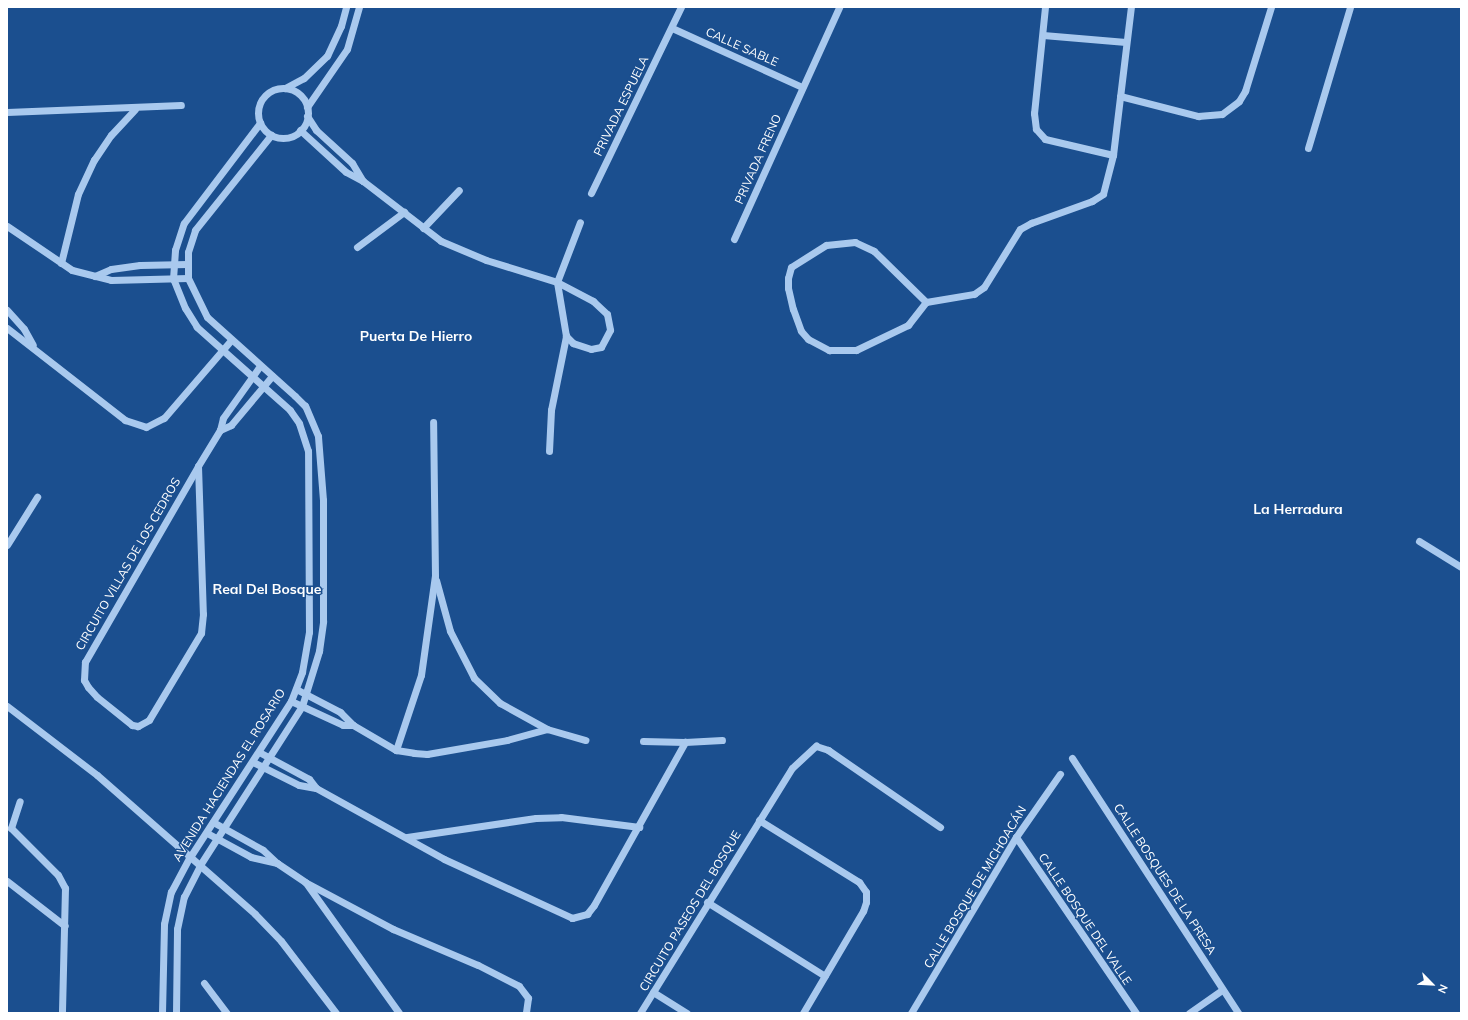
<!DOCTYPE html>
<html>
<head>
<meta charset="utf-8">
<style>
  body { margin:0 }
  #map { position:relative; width:1468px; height:1020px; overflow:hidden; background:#1b4f8f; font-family:Mulish,sans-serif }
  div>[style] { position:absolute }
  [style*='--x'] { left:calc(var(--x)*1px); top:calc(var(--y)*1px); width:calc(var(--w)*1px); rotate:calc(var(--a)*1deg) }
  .minor>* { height:7px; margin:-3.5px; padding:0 3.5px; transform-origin:3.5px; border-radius:3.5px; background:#a9c9ee }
  .minor>.ring { margin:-3.5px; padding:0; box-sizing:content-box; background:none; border:7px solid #a9c9ee; border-radius:50% }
  span { translate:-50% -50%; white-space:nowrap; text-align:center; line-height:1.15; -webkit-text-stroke:3px #1b4f8f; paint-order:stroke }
  .street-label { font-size:12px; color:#fff }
  .quarter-label { font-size:14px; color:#fff; font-weight:700 }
  .frame { position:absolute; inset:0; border:8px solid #fff; pointer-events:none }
  .north { position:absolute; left:1412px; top:964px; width:40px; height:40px; -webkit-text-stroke:3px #1b4f8f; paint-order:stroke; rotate:114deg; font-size:11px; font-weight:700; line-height:16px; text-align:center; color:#fff }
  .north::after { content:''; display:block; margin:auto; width:14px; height:18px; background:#fff; clip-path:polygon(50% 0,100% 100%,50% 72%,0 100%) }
</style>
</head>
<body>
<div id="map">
  <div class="minor">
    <div style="--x:1045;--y:7;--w:107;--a:95.9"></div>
    <div style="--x:1034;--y:113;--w:16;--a:83"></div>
    <div style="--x:1036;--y:129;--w:13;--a:48"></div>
    <div style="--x:1045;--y:139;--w:70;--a:13.2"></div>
    <div style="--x:672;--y:28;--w:143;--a:24.4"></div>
    <div style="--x:1043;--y:35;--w:83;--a:4.8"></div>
    <div style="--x:285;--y:88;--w:21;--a:-28"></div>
    <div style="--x:304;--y:78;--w:32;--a:-44"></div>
    <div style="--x:327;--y:56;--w:33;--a:-65"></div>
    <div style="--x:341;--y:26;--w:20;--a:-75"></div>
    <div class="ring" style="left:258px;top:88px;width:43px;height:43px"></div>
    <div style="--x:1120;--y:96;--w:81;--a:14.4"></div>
    <div style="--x:1198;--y:116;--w:24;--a:-5"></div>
    <div style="--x:1222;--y:114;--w:21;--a:-37"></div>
    <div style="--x:1239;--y:101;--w:12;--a:-59"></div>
    <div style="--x:1245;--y:91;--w:88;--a:-72.8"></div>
    <div style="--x:307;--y:107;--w:70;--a:-55.4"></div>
    <div style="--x:347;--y:49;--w:44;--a:-74.1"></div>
    <div style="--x:7;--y:112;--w:174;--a:-2.3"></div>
    <div style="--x:307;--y:116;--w:17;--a:57"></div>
    <div style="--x:316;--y:130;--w:49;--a:42.5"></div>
    <div style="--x:352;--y:163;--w:21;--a:59"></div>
    <div style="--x:300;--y:130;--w:62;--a:42.4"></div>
    <div style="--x:346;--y:172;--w:19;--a:28"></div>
    <div style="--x:363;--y:181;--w:98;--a:37.6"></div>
    <div style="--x:441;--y:241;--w:49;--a:22.9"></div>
    <div style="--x:486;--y:260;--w:74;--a:17.2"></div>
    <div style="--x:557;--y:282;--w:41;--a:27.8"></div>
    <div style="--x:593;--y:301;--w:19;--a:43"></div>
    <div style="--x:607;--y:314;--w:16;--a:79"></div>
    <div style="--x:610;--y:330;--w:19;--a:118"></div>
    <div style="--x:601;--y:347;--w:10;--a:169"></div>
    <div style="--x:591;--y:349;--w:19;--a:-162"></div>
    <div style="--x:573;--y:343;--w:10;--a:-135"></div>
    <div style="--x:566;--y:336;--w:55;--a:-99.5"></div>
    <div style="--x:557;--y:282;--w:64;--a:-69"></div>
    <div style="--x:1308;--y:148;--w:147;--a:-73.4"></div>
    <div style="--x:591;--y:193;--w:207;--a:-64.2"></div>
    <div style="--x:7;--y:226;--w:78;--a:34.1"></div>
    <div style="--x:72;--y:270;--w:40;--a:14.4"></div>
    <div style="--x:111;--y:280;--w:77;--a:-1.5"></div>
    <div style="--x:423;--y:228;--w:52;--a:-46.5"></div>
    <div style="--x:734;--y:239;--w:255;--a:-65.6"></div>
    <div style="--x:357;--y:247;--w:59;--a:-36.7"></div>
    <div style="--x:61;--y:263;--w:71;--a:-76.2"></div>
    <div style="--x:78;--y:194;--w:38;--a:-65"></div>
    <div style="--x:94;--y:160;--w:30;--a:-56"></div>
    <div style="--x:111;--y:135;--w:35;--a:-47"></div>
    <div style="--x:95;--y:276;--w:17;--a:-24"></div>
    <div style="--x:111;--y:269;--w:29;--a:-8"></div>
    <div style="--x:140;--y:265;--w:47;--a:-1.2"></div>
    <div style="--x:926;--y:302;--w:73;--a:-135.6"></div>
    <div style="--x:874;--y:251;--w:21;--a:-155"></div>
    <div style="--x:855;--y:242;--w:29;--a:174"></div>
    <div style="--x:826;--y:245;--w:41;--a:147.8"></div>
    <div style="--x:791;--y:267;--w:11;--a:105"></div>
    <div style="--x:788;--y:278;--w:10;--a:90"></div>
    <div style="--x:788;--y:288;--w:22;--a:77"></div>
    <div style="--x:793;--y:309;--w:23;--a:70"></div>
    <div style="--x:801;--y:331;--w:11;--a:49"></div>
    <div style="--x:808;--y:339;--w:24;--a:28"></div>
    <div style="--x:829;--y:350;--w:27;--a:0"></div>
    <div style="--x:856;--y:350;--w:58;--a:-25.7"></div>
    <div style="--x:908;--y:325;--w:29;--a:-52"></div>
    <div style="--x:926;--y:302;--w:49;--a:-9.5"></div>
    <div style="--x:974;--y:294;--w:12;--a:-35"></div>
    <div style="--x:984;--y:287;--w:68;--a:-58.2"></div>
    <div style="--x:1020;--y:229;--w:13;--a:-29"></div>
    <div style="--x:1031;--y:223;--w:65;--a:-19.8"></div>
    <div style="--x:1092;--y:201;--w:13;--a:-32"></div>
    <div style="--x:1103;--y:194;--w:40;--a:-75.6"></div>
    <div style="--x:1113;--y:155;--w:149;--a:-83.1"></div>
    <div style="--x:7;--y:310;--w:25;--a:48"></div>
    <div style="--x:24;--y:329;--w:18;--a:61"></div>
    <div style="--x:7;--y:328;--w:150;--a:37.9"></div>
    <div style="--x:125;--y:420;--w:22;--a:18"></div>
    <div style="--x:146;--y:427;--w:20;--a:-27"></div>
    <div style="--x:164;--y:418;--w:103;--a:-49.3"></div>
    <div style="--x:220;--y:430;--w:12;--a:-24"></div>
    <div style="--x:231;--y:425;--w:64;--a:-50.1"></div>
    <div style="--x:549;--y:451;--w:41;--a:-87.2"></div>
    <div style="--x:551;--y:410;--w:76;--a:-78.5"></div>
    <div style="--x:198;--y:466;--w:148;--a:88.1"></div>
    <div style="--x:203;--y:614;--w:19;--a:96"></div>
    <div style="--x:201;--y:633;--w:101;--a:120.9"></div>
    <div style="--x:149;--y:720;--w:13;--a:151"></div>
    <div style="--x:138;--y:726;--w:6;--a:-171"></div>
    <div style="--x:132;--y:725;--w:45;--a:-141.3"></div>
    <div style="--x:97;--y:697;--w:13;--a:-132"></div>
    <div style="--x:88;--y:687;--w:8;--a:-120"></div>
    <div style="--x:84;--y:680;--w:18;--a:-87"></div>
    <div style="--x:85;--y:662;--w:226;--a:-60"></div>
    <div style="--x:198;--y:466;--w:42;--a:-58.6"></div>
    <div style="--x:220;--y:430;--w:12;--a:-76"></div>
    <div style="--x:223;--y:418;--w:64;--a:-54.6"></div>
    <div style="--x:1419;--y:541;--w:49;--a:31.8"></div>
    <div style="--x:7;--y:545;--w:57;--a:-58"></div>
    <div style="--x:436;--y:580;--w:53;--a:74.6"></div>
    <div style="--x:450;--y:631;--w:53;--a:62.9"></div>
    <div style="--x:474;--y:678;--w:36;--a:44"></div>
    <div style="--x:500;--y:703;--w:54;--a:29"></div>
    <div style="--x:547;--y:729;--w:40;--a:16"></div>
    <div style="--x:296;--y:689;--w:50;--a:27.6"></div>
    <div style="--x:340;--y:712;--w:18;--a:45"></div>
    <div style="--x:353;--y:725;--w:50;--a:30.2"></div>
    <div style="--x:396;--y:750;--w:18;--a:9"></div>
    <div style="--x:414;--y:753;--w:13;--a:4"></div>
    <div style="--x:427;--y:754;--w:81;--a:-9.9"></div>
    <div style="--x:507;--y:740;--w:41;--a:-15.4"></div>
    <div style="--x:291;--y:701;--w:57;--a:24.8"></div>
    <div style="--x:343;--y:725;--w:10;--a:0"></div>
    <div style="--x:7;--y:706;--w:113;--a:37.5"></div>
    <div style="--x:97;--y:775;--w:210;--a:41.3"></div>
    <div style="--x:255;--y:914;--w:37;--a:46"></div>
    <div style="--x:281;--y:941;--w:91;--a:52.6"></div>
    <div style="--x:643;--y:741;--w:42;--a:1.4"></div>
    <div style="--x:685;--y:742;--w:37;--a:-3"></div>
    <div style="--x:396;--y:750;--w:79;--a:-71.6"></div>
    <div style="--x:421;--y:675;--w:100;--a:-82"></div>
    <div style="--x:435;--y:576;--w:154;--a:-90.7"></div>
    <div style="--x:259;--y:752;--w:57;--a:28.4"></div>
    <div style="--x:309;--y:779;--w:11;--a:52"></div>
    <div style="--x:316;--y:788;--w:146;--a:29"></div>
    <div style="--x:444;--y:859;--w:141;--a:24.7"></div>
    <div style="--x:572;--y:918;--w:16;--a:-15"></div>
    <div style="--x:587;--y:914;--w:11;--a:-52"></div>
    <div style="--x:594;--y:905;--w:187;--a:-60.8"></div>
    <div style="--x:1072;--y:758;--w:304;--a:56.9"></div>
    <div style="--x:253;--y:762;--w:51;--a:26.6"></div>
    <div style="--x:299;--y:785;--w:17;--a:10"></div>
    <div style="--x:759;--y:820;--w:118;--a:31.8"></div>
    <div style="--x:859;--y:882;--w:12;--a:55"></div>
    <div style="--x:866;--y:892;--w:10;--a:90"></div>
    <div style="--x:866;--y:902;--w:9;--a:108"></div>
    <div style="--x:863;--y:911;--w:118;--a:120.5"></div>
    <div style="--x:213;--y:822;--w:57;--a:29.2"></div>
    <div style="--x:263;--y:850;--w:19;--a:43"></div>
    <div style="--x:277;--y:863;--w:34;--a:34"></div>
    <div style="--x:305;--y:882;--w:100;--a:28.1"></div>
    <div style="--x:393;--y:929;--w:92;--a:23"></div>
    <div style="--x:478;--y:965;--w:46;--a:27.1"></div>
    <div style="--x:519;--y:986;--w:15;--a:53"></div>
    <div style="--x:528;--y:998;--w:15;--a:98"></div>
    <div style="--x:11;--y:828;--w:66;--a:45"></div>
    <div style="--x:58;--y:875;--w:15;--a:62"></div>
    <div style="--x:65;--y:888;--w:125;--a:91.4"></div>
    <div style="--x:11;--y:828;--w:28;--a:-72"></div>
    <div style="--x:207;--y:833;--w:50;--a:28.6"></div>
    <div style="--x:251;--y:857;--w:27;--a:13"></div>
    <div style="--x:407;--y:837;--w:130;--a:-8.4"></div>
    <div style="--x:536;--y:818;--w:25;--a:-2"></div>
    <div style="--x:561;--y:817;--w:79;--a:7.3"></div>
    <div style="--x:1016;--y:837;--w:213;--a:55.7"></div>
    <div style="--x:7;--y:881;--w:73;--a:37.8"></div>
    <div style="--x:306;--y:883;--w:160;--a:54.4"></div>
    <div style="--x:707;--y:902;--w:139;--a:32.1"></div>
    <div style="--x:204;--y:983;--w:38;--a:53"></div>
    <div style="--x:653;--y:992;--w:40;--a:32"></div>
    <div style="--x:162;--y:1013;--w:89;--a:-88.7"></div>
    <div style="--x:164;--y:924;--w:33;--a:-78"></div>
    <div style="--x:171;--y:892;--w:40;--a:-62"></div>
    <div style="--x:190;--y:857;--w:186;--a:-57.1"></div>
    <div style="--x:291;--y:701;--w:31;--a:-69"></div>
    <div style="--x:302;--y:672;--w:41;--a:-80.1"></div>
    <div style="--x:309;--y:632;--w:181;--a:-90.3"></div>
    <div style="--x:308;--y:451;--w:29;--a:-108"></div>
    <div style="--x:299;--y:423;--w:16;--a:-125"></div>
    <div style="--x:290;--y:410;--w:125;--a:-138.3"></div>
    <div style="--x:197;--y:327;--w:22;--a:-122"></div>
    <div style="--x:185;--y:308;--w:31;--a:-112"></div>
    <div style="--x:173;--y:279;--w:29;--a:-86"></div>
    <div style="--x:175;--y:250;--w:28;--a:-72"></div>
    <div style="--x:184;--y:223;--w:126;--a:-52.8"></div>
    <div style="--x:176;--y:1013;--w:84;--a:-89.3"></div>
    <div style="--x:177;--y:929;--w:33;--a:-78"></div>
    <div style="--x:184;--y:897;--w:36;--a:-63"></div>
    <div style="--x:200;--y:865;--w:189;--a:-57.3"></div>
    <div style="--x:302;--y:706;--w:58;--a:-72.8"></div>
    <div style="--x:319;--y:651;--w:30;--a:-82"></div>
    <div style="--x:323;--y:621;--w:121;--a:-90"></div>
    <div style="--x:323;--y:500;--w:64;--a:-94.5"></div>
    <div style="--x:318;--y:436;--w:33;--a:-113"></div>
    <div style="--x:305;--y:406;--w:14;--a:-135"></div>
    <div style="--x:295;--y:396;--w:118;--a:-138.1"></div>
    <div style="--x:207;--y:317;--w:43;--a:-116"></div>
    <div style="--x:188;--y:278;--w:26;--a:-90"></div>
    <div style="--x:188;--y:252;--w:23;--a:-72"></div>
    <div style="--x:195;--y:230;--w:122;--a:-51.3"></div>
    <div style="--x:640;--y:1013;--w:288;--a:-58.2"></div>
    <div style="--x:792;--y:768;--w:33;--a:-43"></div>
    <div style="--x:816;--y:746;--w:13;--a:18"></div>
    <div style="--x:828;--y:750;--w:136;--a:34.5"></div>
    <div style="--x:911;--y:1013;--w:205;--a:-59.2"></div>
    <div style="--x:1016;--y:837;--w:77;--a:-55.1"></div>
    <div style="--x:1189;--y:1013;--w:40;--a:-34.9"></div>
  </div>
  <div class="street-label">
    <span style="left:742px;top:47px;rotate:24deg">CALLE SABLE</span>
    <span style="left:621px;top:106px;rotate:-64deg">PRIVADA ESPUELA</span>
    <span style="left:758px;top:159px;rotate:-66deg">PRIVADA FRENO</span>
    <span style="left:128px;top:564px;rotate:-60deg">CIRCUITO VILLAS DE LOS CEDROS</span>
    <span style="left:229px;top:775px;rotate:-58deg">AVENIDA HACIENDAS EL ROSARIO</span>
    <span style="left:1165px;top:879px;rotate:57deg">CALLE BOSQUES DE LA PRESA</span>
    <span style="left:975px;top:887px;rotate:-59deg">CALLE BOSQUE DE MICHOACÁN</span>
    <span style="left:690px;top:911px;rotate:-59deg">CIRCUITO PASEOS DEL BOSQUE</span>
    <span style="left:1085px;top:919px;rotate:56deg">CALLE BOSQUE DEL VALLE</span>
  </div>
  <div class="quarter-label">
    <span style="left:416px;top:336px">Puerta De Hierro</span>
    <span style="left:1298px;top:509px">La Herradura</span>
    <span style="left:267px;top:589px">Real Del Bosque</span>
  </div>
  <div class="frame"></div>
  <div class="north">N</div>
</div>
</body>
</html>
